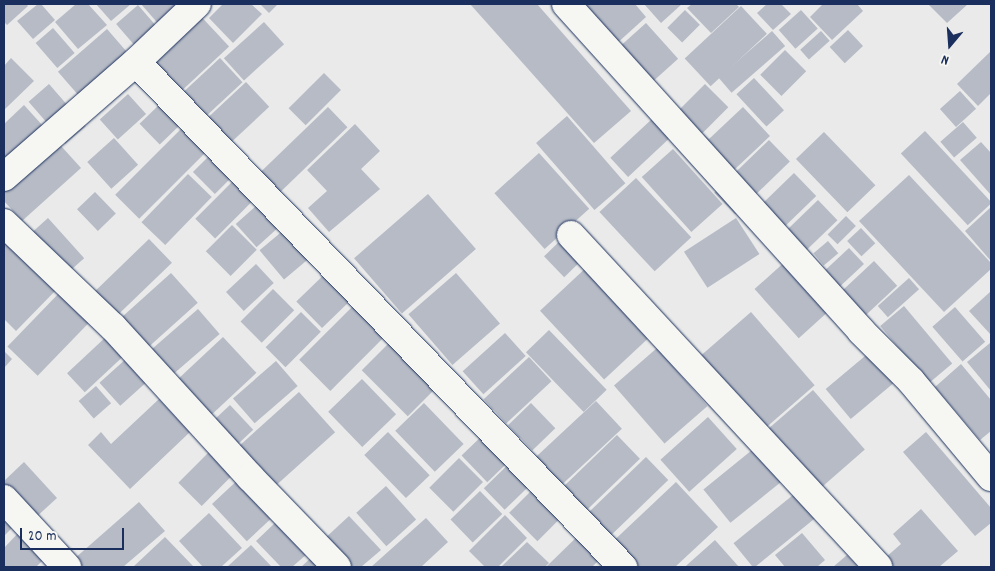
<!DOCTYPE html>
<html>
<head>
<meta charset="utf-8">
<style>
  body { margin:0 }
  #map { position:relative; width:995px; height:571px; overflow:hidden; background:#e9eae9; font-family:Dekko,sans-serif }
  div>[style] { position:absolute }
  [style*='--x'] { left:calc(var(--x)*1px); top:calc(var(--y)*1px); width:calc(var(--w)*1px); rotate:calc(var(--a)*1deg) }
  .building>* { inset:0; background:#b6bbc6; transform-origin:0 0 }
  .roads { filter:drop-shadow(0 0 1px #1b2f5e) drop-shadow(0 0 1px #1b2f5e) }
  .street>* { height:28px; margin:-14px; padding:0 14px; transform-origin:14px; border-radius:14px; background:#f6f6f2 }
  span { translate:-50% -50%; white-space:nowrap; text-align:center; line-height:1.15; -webkit-text-stroke:4px #f6f6f2; paint-order:stroke }
  .frame { position:absolute; inset:0; border:5px solid #1b2f5e; pointer-events:none }
  .north { position:absolute; left:925px; top:20px; width:50px; height:50px; -webkit-text-stroke:4px #f6f6f2; paint-order:stroke; rotate:198deg; font-size:14px; font-weight:700; line-height:20px; text-align:center; color:#1b2f5e }
  .north::after { content:''; display:block; margin:auto; width:18px; height:22px; background:#1b2f5e; clip-path:polygon(50% 0,100% 100%,50% 72%,0 100%) }
  .scale { position:absolute; left:20px; top:528px; width:104px; height:22px; box-sizing:border-box; border:2px solid #1b2f5e; border-top:0; padding-left:6px; font-size:15px; line-height:18px; white-space:nowrap; color:#1b2f5e; -webkit-text-stroke:4px #f6f6f2; paint-order:stroke }
</style>
</head>
<body>
<div id="map">
  <div class="building">
    <div style="clip-path:polygon(4px 4px,26px 4px,28px 6px,7px 25px,4px 22px)"></div>
    <div style="clip-path:polygon(38px 4px,41px 4px,55px 20px,33px 39px,17px 21px)"></div>
    <div style="clip-path:polygon(76px 4px,88px 4px,107px 25px,78px 49px,55px 22px)"></div>
    <div style="clip-path:polygon(96px 4px,131px 4px,111px 21px)"></div>
    <div style="clip-path:polygon(141px 4px,187px 4px,162px 28px)"></div>
    <div style="clip-path:polygon(223px 4px,251px 4px,262px 14px,233px 43px,209px 18px)"></div>
    <div style="clip-path:polygon(260px 4px,278px 4px,269px 13px)"></div>
    <div style="clip-path:polygon(470px 4px,537px 4px,631px 111px,594px 143px)"></div>
    <div style="clip-path:polygon(580px 4px,635px 4px,646px 17px,604px 55px)"></div>
    <div style="clip-path:polygon(644px 4px,682px 4px,661px 23px)"></div>
    <div style="clip-path:polygon(692px 4px,736px 4px,739px 7px,711px 33px,687px 8px)"></div>
    <div style="clip-path:polygon(767px 4px,781px 4px,791px 14px,773px 30px,757px 13px)"></div>
    <div style="clip-path:polygon(823px 4px,857px 4px,863px 11px,832px 40px,810px 17px)"></div>
    <div style="clip-path:polygon(928px 4px,968px 4px,947px 23px)"></div>
    <div style="left:138px;top:5px;width:33px;height:29px;rotate:49deg"></div>
    <div style="left:741px;top:6px;width:38px;height:77px;rotate:47deg"></div>
    <div style="left:195px;top:10px;width:50px;height:66px;rotate:47deg"></div>
    <div style="left:685px;top:10px;width:21px;height:25px;rotate:45deg"></div>
    <div style="left:801px;top:10px;width:25px;height:30px;rotate:48deg"></div>
    <div style="left:264px;top:22px;width:30px;height:54px;rotate:48deg"></div>
    <div style="left:646px;top:23px;width:48px;height:52px;rotate:48deg"></div>
    <div style="left:53px;top:28px;width:33px;height:23px;rotate:49deg"></div>
    <div style="left:107px;top:29px;width:35px;height:65px;rotate:49deg"></div>
    <div style="left:848px;top:30px;width:22px;height:25px;rotate:47deg"></div>
    <div style="left:772px;top:31px;width:20px;height:71px;rotate:49deg"></div>
    <div style="left:821px;top:31px;width:13px;height:28px;rotate:48deg"></div>
    <div style="left:785px;top:50px;width:30px;height:35px;rotate:45deg"></div>
    <div style="clip-path:polygon(991px 51px,991px 93px,978px 106px,957px 84px)"></div>
    <div style="clip-path:polygon(11px 58px,34px 81px,4px 110px,4px 66px)"></div>
    <div style="left:220px;top:58px;width:33px;height:50px;rotate:47deg"></div>
    <div style="left:324px;top:73px;width:24px;height:50px;rotate:45deg"></div>
    <div style="left:754px;top:78px;width:44px;height:24px;rotate:47deg"></div>
    <div style="left:246px;top:82px;width:34px;height:52px;rotate:47deg"></div>
    <div style="left:49px;top:84px;width:56px;height:27px;rotate:49deg"></div>
    <div style="left:705px;top:84px;width:33px;height:59px;rotate:45deg"></div>
    <div style="left:960px;top:91px;width:24px;height:27px;rotate:48deg"></div>
    <div style="left:128px;top:94px;width:27px;height:38px;rotate:48deg"></div>
    <div style="clip-path:polygon(24px 105px,81px 168px,22px 221px,4px 201px,4px 124px)"></div>
    <div style="left:159px;top:105px;width:29px;height:27px;rotate:46deg"></div>
    <div style="left:328px;top:107px;width:28px;height:94px;rotate:46deg"></div>
    <div style="clip-path:polygon(743px 107px,770px 136px,717px 186px,684px 152px,703px 134px,709px 139px)"></div>
    <div style="left:567px;top:116px;width:89px;height:41px;rotate:49deg"></div>
    <div style="left:652px;top:119px;width:26px;height:57px;rotate:47deg"></div>
    <div style="left:188px;top:122px;width:34px;height:103px;rotate:45deg"></div>
    <div style="left:963px;top:122px;width:21px;height:30px;rotate:49deg"></div>
    <div style="clip-path:polygon(355px 124px,380px 151px,361px 169px,380px 189px,329px 232px,308px 208px,327px 191px,307px 170px)"></div>
    <div style="left:925px;top:131px;width:98px;height:33px;rotate:47deg"></div>
    <div style="left:824px;top:132px;width:74px;height:39px;rotate:46deg"></div>
    <div style="left:114px;top:138px;width:36px;height:36px;rotate:48deg"></div>
    <div style="left:769px;top:140px;width:30px;height:76px;rotate:46deg"></div>
    <div style="clip-path:polygon(981px 142px,991px 153px,991px 195px,960px 160px)"></div>
    <div style="left:217px;top:148px;width:31px;height:34px;rotate:45deg"></div>
    <div style="left:673px;top:149px;width:74px;height:42px;rotate:48deg"></div>
    <div style="left:539px;top:153px;width:75px;height:60px;rotate:48deg"></div>
    <div style="left:242px;top:172px;width:28px;height:66px;rotate:45deg"></div>
    <div style="left:794px;top:173px;width:32px;height:65px;rotate:46deg"></div>
    <div style="left:188px;top:174px;width:33px;height:67px;rotate:44deg"></div>
    <div style="clip-path:polygon(909px 175px,991px 263px,991px 269px,944px 312px,859px 221px)"></div>
    <div style="left:636px;top:178px;width:81px;height:50px;rotate:47deg"></div>
    <div style="left:95px;top:192px;width:30px;height:25px;rotate:46deg"></div>
    <div style="left:428px;top:194px;width:73px;height:98px;rotate:49deg"></div>
    <div style="left:267px;top:196px;width:31px;height:42px;rotate:48deg"></div>
    <div style="left:818px;top:200px;width:28px;height:54px;rotate:46deg"></div>
    <div style="clip-path:polygon(991px 207px,991px 261px,965px 231px)"></div>
    <div style="left:846px;top:216px;width:14px;height:26px;rotate:45deg"></div>
    <div style="left:48px;top:218px;width:54px;height:22px;rotate:48deg"></div>
    <div style="left:736px;top:218px;width:43px;height:62px;rotate:57deg"></div>
    <div style="left:291px;top:224px;width:38px;height:41px;rotate:50deg"></div>
    <div style="left:232px;top:225px;width:35px;height:37px;rotate:45deg"></div>
    <div style="left:861px;top:228px;width:21px;height:19px;rotate:47deg"></div>
    <div style="clip-path:polygon(4px 239px,58px 288px,16px 331px,4px 319px)"></div>
    <div style="left:149px;top:239px;width:33px;height:79px;rotate:46deg"></div>
    <div style="left:562px;top:239px;width:29px;height:25px;rotate:46deg"></div>
    <div style="left:828px;top:241px;width:16px;height:19px;rotate:50deg"></div>
    <div style="left:849px;top:248px;width:22px;height:37px;rotate:47deg"></div>
    <div style="left:788px;top:259px;width:66px;height:45px;rotate:48deg"></div>
    <div style="left:874px;top:261px;width:34px;height:53px;rotate:47deg"></div>
    <div style="left:256px;top:264px;width:26px;height:41px;rotate:47deg"></div>
    <div style="left:589px;top:265px;width:94px;height:67px;rotate:47deg"></div>
    <div style="left:333px;top:266px;width:37px;height:51px;rotate:46deg"></div>
    <div style="left:171px;top:273px;width:40px;height:76px;rotate:48deg"></div>
    <div style="left:456px;top:273px;width:67px;height:63px;rotate:49deg"></div>
    <div style="left:909px;top:278px;width:15px;height:42px;rotate:48deg"></div>
    <div style="left:63px;top:289px;width:42px;height:80px;rotate:44deg"></div>
    <div style="left:273px;top:289px;width:30px;height:46px;rotate:45deg"></div>
    <div style="clip-path:polygon(990px 292px,991px 294px,991px 335px,969px 311px)"></div>
    <div style="left:360px;top:299px;width:44px;height:86px;rotate:45deg"></div>
    <div style="left:904px;top:306px;width:75px;height:31px;rotate:50deg"></div>
    <div style="left:955px;top:307px;width:46px;height:30px;rotate:49deg"></div>
    <div style="left:198px;top:309px;width:33px;height:67px;rotate:49deg"></div>
    <div style="left:301px;top:312px;width:28px;height:50px;rotate:45deg"></div>
    <div style="left:751px;top:312px;width:97px;height:69px;rotate:49deg"></div>
    <div style="left:549px;top:330px;width:83px;height:32px;rotate:46deg"></div>
    <div style="left:505px;top:333px;width:31px;height:57px;rotate:48deg"></div>
    <div style="left:108px;top:335px;width:26px;height:56px;rotate:47deg"></div>
    <div style="left:223px;top:337px;width:49px;height:68px;rotate:47deg"></div>
    <div style="left:395px;top:337px;width:65px;height:47px;rotate:45deg"></div>
    <div style="clip-path:polygon(990px 343px,991px 345px,991px 391px,967px 362px)"></div>
    <div style="left:877px;top:346px;width:39px;height:67px;rotate:50deg"></div>
    <div style="left:657px;top:348px;width:77px;height:57px;rotate:49deg"></div>
    <div style="clip-path:polygon(4px 351px,12px 359px,4px 368px)"></div>
    <div style="left:529px;top:357px;width:33px;height:62px;rotate:47deg"></div>
    <div style="left:127px;top:358px;width:31px;height:37px;rotate:48deg"></div>
    <div style="left:276px;top:361px;width:33px;height:57px;rotate:49deg"></div>
    <div style="clip-path:polygon(961px 364px,991px 400px,991px 431px,980px 440px,935px 387px)"></div>
    <div style="left:362px;top:379px;width:49px;height:47px;rotate:46deg"></div>
    <div style="left:96px;top:386px;width:23px;height:23px;rotate:49deg"></div>
    <div style="left:813px;top:390px;width:79px;height:69px;rotate:49deg"></div>
    <div style="left:299px;top:392px;width:54px;height:88px;rotate:48deg"></div>
    <div style="clip-path:polygon(159px 399px,190px 432px,130px 489px,88px 445px,101px 432px,111px 444px)"></div>
    <div style="left:596px;top:401px;width:38px;height:91px;rotate:47deg"></div>
    <div style="left:424px;top:403px;width:57px;height:40px;rotate:46deg"></div>
    <div style="left:531px;top:403px;width:35px;height:32px;rotate:46deg"></div>
    <div style="left:230px;top:405px;width:34px;height:27px;rotate:47deg"></div>
    <div style="left:708px;top:417px;width:43px;height:64px;rotate:48deg"></div>
    <div style="left:388px;top:432px;width:60px;height:33px;rotate:46deg"></div>
    <div style="left:486px;top:432px;width:37px;height:34px;rotate:46deg"></div>
    <div style="clip-path:polygon(926px 432px,991px 508px,991px 523px,975px 536px,903px 452px)"></div>
    <div style="left:617px;top:435px;width:33px;height:80px;rotate:46deg"></div>
    <div style="left:757px;top:446px;width:43px;height:69px;rotate:51deg"></div>
    <div style="left:213px;top:448px;width:33px;height:49px;rotate:45deg"></div>
    <div style="left:646px;top:457px;width:32px;height:86px;rotate:46deg"></div>
    <div style="left:459px;top:458px;width:34px;height:42px;rotate:45deg"></div>
    <div style="left:514px;top:459px;width:30px;height:42px;rotate:46deg"></div>
    <div style="clip-path:polygon(24px 462px,57px 498px,34px 519px,4px 488px,4px 481px)"></div>
    <div style="left:242px;top:476px;width:51px;height:41px;rotate:47deg"></div>
    <div style="clip-path:polygon(676px 482px,718px 527px,675px 567px,624px 567px,606px 548px)"></div>
    <div style="left:386px;top:486px;width:45px;height:40px;rotate:48deg"></div>
    <div style="left:536px;top:486px;width:40px;height:38px;rotate:45deg"></div>
    <div style="left:480px;top:491px;width:32px;height:41px;rotate:46deg"></div>
    <div style="left:798px;top:491px;width:32px;height:83px;rotate:51deg"></div>
    <div style="clip-path:polygon(139px 502px,165px 531px,123px 567px,81px 567px,74px 559px)"></div>
    <div style="clip-path:polygon(921px 509px,958px 551px,939px 567px,879px 567px,877px 565px,901px 544px,893px 534px)"></div>
    <div style="clip-path:polygon(209px 513px,242px 548px,221px 567px,203px 567px,179px 541px)"></div>
    <div style="clip-path:polygon(505px 515px,527px 538px,498px 567px,485px 567px,469px 551px)"></div>
    <div style="clip-path:polygon(349px 516px,381px 550px,361px 567px,346px 567px,322px 541px)"></div>
    <div style="clip-path:polygon(4px 517px,13px 527px,4px 536px)"></div>
    <div style="clip-path:polygon(426px 518px,448px 542px,421px 567px,371px 567px)"></div>
    <div style="clip-path:polygon(277px 521px,307px 554px,292px 567px,281px 567px,256px 541px)"></div>
    <div style="clip-path:polygon(21px 530px,47px 556px,36px 567px,4px 567px,4px 548px)"></div>
    <div style="clip-path:polygon(583px 531px,605px 554px,592px 567px,546px 567px)"></div>
    <div style="clip-path:polygon(802px 533px,825px 560px,817px 567px,785px 567px,775px 555px)"></div>
    <div style="clip-path:polygon(165px 537px,194px 567px,133px 567px)"></div>
    <div style="clip-path:polygon(715px 540px,739px 567px,685px 567px,688px 564px)"></div>
    <div style="clip-path:polygon(527px 542px,549px 563px,545px 567px,501px 567px)"></div>
    <div style="clip-path:polygon(251px 545px,272px 567px,227px 567px)"></div>
    <div style="clip-path:polygon(847px 555px,858px 567px,833px 567px)"></div>
    <div style="clip-path:polygon(313px 556px,324px 567px,301px 567px)"></div>
  </div>
  <div class="roads">
    <div class="street">
      <div style="--x:566;--y:4;--w:440;--a:47.9"></div>
      <div style="--x:861;--y:331;--w:71;--a:45"></div>
      <div style="--x:911;--y:381;--w:125;--a:50.2"></div>
      <div style="--x:136;--y:62;--w:702;--a:46.04"></div>
      <div style="--x:4;--y:177;--w:175;--a:-41.1"></div>
      <div style="--x:136;--y:62;--w:84;--a:-43.6"></div>
      <div style="--x:4;--y:223;--w:151;--a:43.7"></div>
      <div style="--x:113;--y:327;--w:203;--a:47.6"></div>
      <div style="--x:250;--y:477;--w:125;--a:46"></div>
      <div style="--x:571;--y:235;--w:452;--a:47.2"></div>
      <div style="--x:4;--y:499;--w:93;--a:47.2"></div>
    </div>
  </div>
  <div class="frame"></div>
  <div class="north">N</div>
  <div class="scale">20 m</div>
</div>
</body>
</html>
